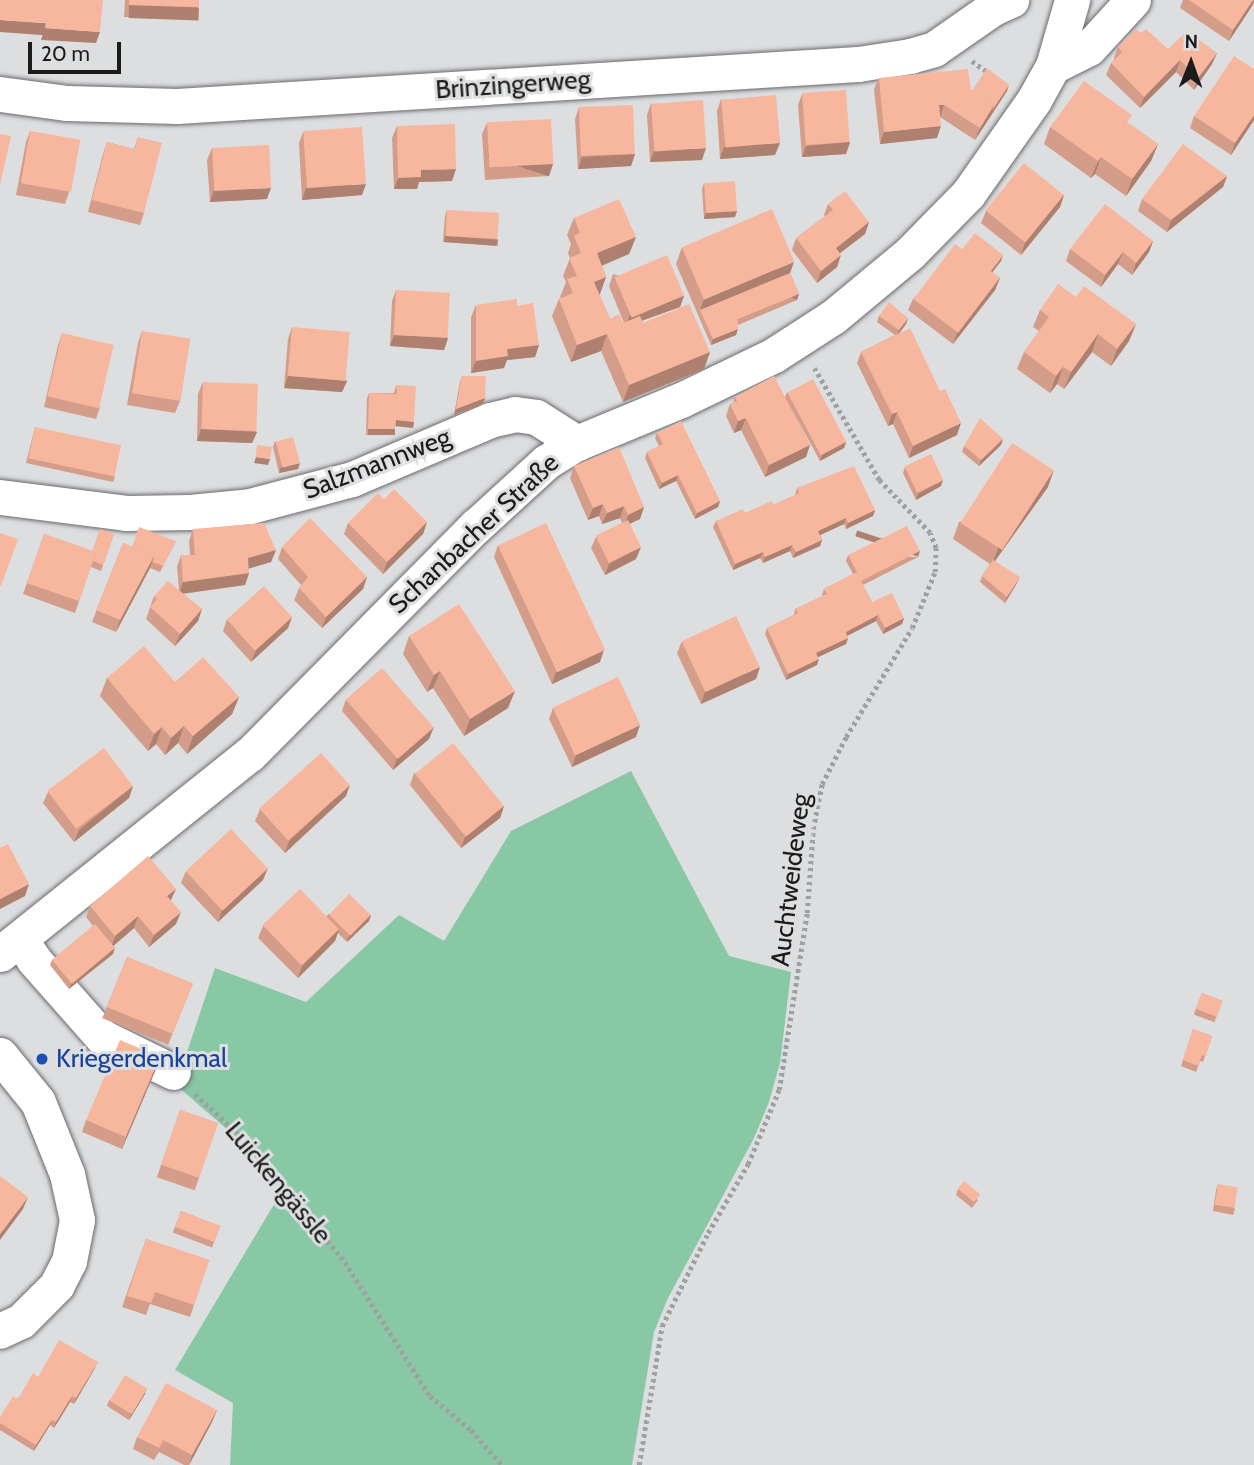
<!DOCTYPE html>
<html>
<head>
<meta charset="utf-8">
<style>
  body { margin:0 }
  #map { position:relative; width:1254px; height:1465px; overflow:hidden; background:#dddee0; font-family:Cabin,sans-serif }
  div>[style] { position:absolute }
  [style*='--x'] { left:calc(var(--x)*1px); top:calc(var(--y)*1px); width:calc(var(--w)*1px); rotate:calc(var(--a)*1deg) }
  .green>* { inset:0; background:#89c8a5 }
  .path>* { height:4.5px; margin-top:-2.25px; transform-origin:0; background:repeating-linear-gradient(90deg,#9fa0a2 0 3.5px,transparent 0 7px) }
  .roads { filter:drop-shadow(0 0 2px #6a6b6d) drop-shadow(0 0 2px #6a6b6d) }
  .minor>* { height:35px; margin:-17.5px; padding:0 17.5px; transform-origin:17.5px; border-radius:17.5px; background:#fff }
  .wall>* { inset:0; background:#d49d89; transform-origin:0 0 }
  .shaded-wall>* { inset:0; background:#ad806f; transform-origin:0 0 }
  .building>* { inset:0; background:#f7b79f; transform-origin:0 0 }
  .dots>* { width:19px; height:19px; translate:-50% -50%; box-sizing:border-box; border:4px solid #dddee0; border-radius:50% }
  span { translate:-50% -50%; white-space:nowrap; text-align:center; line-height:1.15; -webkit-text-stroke:6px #dddee0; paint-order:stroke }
  .street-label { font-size:26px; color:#1b1b1c }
  .transit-label { font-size:26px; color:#164399 }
  .left { translate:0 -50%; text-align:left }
  .north { position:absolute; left:1156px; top:28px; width:70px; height:70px; -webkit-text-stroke:5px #dddee0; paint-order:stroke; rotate:1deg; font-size:19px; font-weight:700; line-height:28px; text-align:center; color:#1b1b1c }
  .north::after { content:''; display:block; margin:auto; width:24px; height:32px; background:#1b1b1c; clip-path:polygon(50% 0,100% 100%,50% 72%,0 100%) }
  .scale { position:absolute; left:28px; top:42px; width:93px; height:32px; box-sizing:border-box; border:4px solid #1b1b1c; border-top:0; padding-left:9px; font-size:21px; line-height:24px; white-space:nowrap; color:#1b1b1c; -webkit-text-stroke:5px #dddee0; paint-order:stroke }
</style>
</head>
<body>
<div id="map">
  <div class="green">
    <div style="clip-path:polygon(631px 771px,729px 956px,791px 972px,780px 1063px,769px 1102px,754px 1138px,668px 1298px,654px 1332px,632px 1465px,230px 1465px,233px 1403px,175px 1370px,282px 1191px,245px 1145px,176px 1085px,215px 968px,306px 1002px,399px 915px,444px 941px,511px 831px)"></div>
  </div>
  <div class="path">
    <div style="--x:972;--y:61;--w:19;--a:35"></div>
    <div style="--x:195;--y:1094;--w:72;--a:42.8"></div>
    <div style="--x:248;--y:1143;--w:154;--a:50.8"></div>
    <div style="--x:345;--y:1262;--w:159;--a:57.6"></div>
    <div style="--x:430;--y:1396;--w:53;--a:39.7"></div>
    <div style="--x:471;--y:1430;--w:47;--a:48.5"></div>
    <div style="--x:639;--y:1465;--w:141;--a:-80.6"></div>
    <div style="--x:662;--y:1326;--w:104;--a:-63.7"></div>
    <div style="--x:708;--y:1233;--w:80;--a:-59.9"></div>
    <div style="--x:748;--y:1164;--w:80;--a:-67.3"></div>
    <div style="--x:779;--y:1090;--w:179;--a:-81"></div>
    <div style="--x:807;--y:913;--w:84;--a:-85.9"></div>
    <div style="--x:813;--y:829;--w:46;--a:-78.7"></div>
    <div style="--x:822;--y:784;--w:53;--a:-62.9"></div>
    <div style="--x:846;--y:737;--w:127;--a:-58.8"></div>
    <div style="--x:912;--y:628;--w:61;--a:-67.7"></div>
    <div style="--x:935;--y:572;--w:24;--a:-88"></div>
    <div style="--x:936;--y:548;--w:16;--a:-112"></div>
    <div style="--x:930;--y:533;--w:74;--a:-133.9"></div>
    <div style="--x:879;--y:480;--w:129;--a:-120.1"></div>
  </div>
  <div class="roads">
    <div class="minor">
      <div style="--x:1053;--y:66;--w:40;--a:-26.6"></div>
      <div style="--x:1089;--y:48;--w:65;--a:-47.5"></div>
      <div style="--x:0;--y:94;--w:68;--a:7.7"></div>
      <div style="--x:67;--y:103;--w:110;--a:1.6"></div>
      <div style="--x:177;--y:106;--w:682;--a:-3.53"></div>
      <div style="--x:858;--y:64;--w:53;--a:-8.7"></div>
      <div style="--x:910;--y:56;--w:25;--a:-16"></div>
      <div style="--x:934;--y:49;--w:72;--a:-34.8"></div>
      <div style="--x:993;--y:8;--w:20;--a:-24"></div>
      <div style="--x:0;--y:497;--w:127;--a:7.2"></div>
      <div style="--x:126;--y:513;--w:64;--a:-0.9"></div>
      <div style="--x:190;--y:512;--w:60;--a:-5.7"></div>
      <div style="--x:250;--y:506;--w:106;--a:-14.8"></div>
      <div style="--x:352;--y:479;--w:150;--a:-23.1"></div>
      <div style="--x:490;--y:420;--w:26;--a:-13"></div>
      <div style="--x:515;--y:414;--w:21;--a:8"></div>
      <div style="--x:536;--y:417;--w:49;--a:32.4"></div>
      <div style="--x:20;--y:939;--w:25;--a:56"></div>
      <div style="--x:34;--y:960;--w:103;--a:48.6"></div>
      <div style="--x:102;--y:1037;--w:79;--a:26.2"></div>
      <div style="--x:0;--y:954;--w:320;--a:-38.7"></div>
      <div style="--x:250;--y:754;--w:321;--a:-45.3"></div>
      <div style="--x:476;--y:526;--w:95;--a:-42.4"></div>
      <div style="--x:546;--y:462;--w:36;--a:-32"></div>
      <div style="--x:577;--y:443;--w:113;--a:-22.5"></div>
      <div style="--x:681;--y:400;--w:103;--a:-25.8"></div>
      <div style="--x:774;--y:355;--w:70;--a:-32.8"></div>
      <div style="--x:833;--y:317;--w:100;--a:-39.7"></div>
      <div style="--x:910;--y:253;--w:83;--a:-45.5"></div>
      <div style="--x:968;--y:194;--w:115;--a:-54.9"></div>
      <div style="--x:1034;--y:100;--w:39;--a:-61"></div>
      <div style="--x:1053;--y:66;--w:69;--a:-73.9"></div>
      <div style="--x:0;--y:1055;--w:60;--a:51"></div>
      <div style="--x:38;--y:1102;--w:78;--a:68.1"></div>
      <div style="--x:67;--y:1174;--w:47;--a:77.7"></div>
      <div style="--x:77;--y:1220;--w:42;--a:101"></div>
      <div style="--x:69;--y:1261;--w:27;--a:117"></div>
      <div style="--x:57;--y:1285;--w:51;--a:135"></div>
      <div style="--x:21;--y:1321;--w:23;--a:155"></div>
    </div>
  </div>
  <div class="wall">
    <div style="clip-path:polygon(125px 0,199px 0,195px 19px,124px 17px)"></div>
    <div style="clip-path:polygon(1183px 0,1254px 0,1252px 6px,1229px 41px,1180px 8px)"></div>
    <div style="clip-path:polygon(1141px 33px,1168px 49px,1217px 53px,1212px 64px,1194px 90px,1176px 72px,1140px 108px,1106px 75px,1111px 63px,1114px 60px,1114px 58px,1118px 47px)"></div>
    <div style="clip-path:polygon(879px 78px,971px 90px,1007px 91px,975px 140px,940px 117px,937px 138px,880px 144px,874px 89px)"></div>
    <div style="clip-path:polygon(802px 94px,850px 142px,846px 154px,802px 157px,798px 105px)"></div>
    <div style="clip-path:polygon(721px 99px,775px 155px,720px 159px,717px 111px)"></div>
    <div style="clip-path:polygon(651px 103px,702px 160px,650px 162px,647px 115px)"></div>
    <div style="clip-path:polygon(579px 107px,635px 154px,631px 166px,578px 169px,575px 119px)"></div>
    <div style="clip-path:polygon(1194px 116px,1254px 120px,1231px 155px,1190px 128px)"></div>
    <div style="clip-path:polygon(487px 123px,549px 176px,485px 180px,482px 134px)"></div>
    <div style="clip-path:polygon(1129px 124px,1158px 144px,1151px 161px,1126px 196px,1095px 174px,1091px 178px,1044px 144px,1050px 127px)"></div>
    <div style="clip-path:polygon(397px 126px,452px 181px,419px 182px,417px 189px,394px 189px,392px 138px)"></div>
    <div style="clip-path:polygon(30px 131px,69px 192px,65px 204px,16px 195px,26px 142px)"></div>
    <div style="clip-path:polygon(303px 132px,362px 195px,302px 200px,299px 143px)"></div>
    <div style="clip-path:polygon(138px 137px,144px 213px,140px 225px,88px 212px,103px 154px,107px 142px,134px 149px)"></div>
    <div style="clip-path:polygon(212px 148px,267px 199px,210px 202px,207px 160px)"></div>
    <div style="clip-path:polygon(1227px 176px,1223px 187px,1167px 232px,1138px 211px,1142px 199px)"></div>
    <div style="clip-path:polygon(704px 183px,735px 217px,704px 219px,702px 189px)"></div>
    <div style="clip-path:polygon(1064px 195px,1060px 207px,1021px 255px,981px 223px,986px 211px)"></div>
    <div style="clip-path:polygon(828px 204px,869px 222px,865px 234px,840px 253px,837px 267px,817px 283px,792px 250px,796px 238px,825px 216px,824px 215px)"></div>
    <div style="clip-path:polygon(447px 210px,498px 240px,496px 246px,443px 242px,445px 216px)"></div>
    <div style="clip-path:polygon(574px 218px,636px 237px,629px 254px,602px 266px,606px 277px,599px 294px,610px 319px,624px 323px,609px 286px,613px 274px,684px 296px,680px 307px,642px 321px,643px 323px,710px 352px,704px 369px,623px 402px,601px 351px,571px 362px,552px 316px,559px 299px,561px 298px,560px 297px,566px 282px,563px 276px,570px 258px,568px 253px,571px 244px,567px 235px)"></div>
    <div style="clip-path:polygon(1153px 241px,1149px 252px,1132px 275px,1118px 264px,1101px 287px,1066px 261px,1070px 249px)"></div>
    <div style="clip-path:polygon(682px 247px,790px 273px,799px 294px,797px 300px,738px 325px,736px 335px,711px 345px,676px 264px)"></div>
    <div style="clip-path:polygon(962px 249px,1003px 255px,1001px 261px,992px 272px,1000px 278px,995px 290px,953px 344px,908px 310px,913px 299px)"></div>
    <div style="clip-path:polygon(396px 290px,448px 338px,444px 350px,390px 346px,392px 301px)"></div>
    <div style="clip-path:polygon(1076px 297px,1136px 324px,1129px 341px,1111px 366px,1092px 352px,1064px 389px,1057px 384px,1050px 393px,1017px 369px,1024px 352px,1039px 331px,1033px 327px,1040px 310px)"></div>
    <div style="clip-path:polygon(476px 305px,517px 306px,539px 345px,535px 357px,507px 360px,504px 368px,471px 373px,471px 317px)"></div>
    <div style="clip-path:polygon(879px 316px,906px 324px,898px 334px,957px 435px,909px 458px,893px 424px,888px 426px,857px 363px,861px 352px,895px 335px,877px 322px)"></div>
    <div style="clip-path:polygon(292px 327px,347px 381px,342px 392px,284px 388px,288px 339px)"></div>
    <div style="clip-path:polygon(142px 331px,180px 401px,175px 413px,127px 405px,138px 343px)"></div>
    <div style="clip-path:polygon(62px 333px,100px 407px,96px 419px,44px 407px,58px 345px)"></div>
    <div style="clip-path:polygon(462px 376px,485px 398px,483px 404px,454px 415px,460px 382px)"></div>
    <div style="clip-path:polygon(203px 382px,257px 432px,252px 443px,197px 441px,198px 394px)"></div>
    <div style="clip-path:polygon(396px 385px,414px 422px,412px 428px,395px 426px,393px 435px,366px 435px,367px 398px,369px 393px,394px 393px)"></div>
    <div style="clip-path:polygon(787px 392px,846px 442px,844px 448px,820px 461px,790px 406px,810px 445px,806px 457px,765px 477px,741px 430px,734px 433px,726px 416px,730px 404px,733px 403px,735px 397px,785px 397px)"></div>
    <div style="clip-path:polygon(35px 427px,115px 476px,113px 482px,26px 463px)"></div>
    <div style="clip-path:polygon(657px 433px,720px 501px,718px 507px,695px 519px,676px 481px,659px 489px,645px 458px,647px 452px,659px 446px,655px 438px)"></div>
    <div style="clip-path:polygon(1003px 439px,1001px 445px,979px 466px,962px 452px,964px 446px)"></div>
    <div style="clip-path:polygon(275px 441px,298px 469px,279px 473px,273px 447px)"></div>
    <div style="clip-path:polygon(574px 466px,644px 507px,640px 519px,630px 524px,636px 559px,605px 575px,591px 548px,596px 537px,622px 523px,620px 518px,602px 524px,599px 516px,588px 520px,570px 478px)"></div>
    <div style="clip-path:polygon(905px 467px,941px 486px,916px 500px,903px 473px)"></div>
    <div style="clip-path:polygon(1048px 487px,995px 561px,1017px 583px,1005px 603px,980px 582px,982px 576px,990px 564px,953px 539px,959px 522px)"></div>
    <div style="clip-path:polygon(797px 488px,875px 510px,873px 516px,846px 529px,844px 524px,820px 535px,822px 540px,820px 546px,793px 558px,790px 551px,763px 563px,760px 558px,733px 570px,713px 527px,716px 521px,773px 505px,795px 495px)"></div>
    <div style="clip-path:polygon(427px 522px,423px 534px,383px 574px,344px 534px,348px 523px)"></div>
    <div style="clip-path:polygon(193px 529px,276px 550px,271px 562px,249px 568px,249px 573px,245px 585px,183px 594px,202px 609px,198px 621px,175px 646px,146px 619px,154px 596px,179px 590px,177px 567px,181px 555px,190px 555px,189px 541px)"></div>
    <div style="clip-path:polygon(44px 534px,92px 551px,114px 534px,101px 571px,91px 567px,91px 566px,75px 613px,23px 594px)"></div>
    <div style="clip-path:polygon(176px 541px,160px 572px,150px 568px,116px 632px,92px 622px,123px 543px,132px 547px)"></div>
    <div style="clip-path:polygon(498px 545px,600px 662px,552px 684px,494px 557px)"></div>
    <div style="clip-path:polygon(282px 547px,367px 577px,363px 589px,322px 628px,294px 600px,299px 588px,301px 585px,278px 559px)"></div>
    <div style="clip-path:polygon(848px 555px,918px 557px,863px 585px,872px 602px,904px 618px,902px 624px,883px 634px,876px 621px,847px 636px,848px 638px,846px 644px,818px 657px,817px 665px,786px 680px,765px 634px,767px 628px,794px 615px,795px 609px,823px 596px,822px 595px,824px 589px,853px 574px,846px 561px)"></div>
    <div style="clip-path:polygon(292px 617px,288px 628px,251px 662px,223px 631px,227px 619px)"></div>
    <div style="clip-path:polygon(409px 636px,508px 708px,464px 736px,433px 688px,427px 692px,403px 654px)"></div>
    <div style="clip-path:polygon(682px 641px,756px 679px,701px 704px,677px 653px)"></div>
    <div style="clip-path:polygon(107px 678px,175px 682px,239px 697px,232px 714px,187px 754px,178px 743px,165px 755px,156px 744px,148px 751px,100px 696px)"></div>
    <div style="clip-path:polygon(346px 699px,429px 739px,393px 770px,342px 711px)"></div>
    <div style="clip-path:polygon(553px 708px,636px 737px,572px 767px,549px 719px)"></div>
    <div style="clip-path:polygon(414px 773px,504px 806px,500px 818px,461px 848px,410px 785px)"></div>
    <div style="clip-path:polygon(133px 786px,129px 798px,74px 842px,43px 803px,48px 792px)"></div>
    <div style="clip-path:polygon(346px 796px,285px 853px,255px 821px,260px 809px)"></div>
    <div style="clip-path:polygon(186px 871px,263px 880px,218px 922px,181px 883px)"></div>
    <div style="clip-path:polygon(171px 901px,176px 924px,149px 947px,134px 928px,113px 946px,113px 954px,69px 989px,50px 965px,52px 960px,93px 926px,86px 917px,90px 906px)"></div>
    <div style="clip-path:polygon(328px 914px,371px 915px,369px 921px,347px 942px,338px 933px,335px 941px,298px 978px,258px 938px,263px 926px,327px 916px)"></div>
    <div style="left:127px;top:957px;width:71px;height:66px;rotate:22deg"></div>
    <div style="left:1202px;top:993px;width:22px;height:23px;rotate:21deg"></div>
    <div style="clip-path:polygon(1193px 1029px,1212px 1036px,1203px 1062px,1200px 1061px,1196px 1072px,1181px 1066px)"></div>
    <div style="clip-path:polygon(156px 1069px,122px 1149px,82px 1132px,86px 1120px)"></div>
    <div style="left:180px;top:1110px;width:40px;height:71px;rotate:19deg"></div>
    <div style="clip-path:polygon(1218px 1184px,1235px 1209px,1233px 1215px,1213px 1211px,1216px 1190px)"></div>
    <div style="clip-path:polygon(958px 1189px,978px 1200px,972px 1208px,956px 1195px)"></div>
    <div style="left:181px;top:1211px;width:42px;height:23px;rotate:21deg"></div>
    <div style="clip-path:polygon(146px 1239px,209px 1260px,190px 1317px,150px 1304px,146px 1315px,122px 1307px)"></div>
    <div style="clip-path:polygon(95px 1368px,74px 1404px,70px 1402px,54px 1428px,50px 1425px,34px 1451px,0 1430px,0 1417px,38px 1377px)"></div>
    <div style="clip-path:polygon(145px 1394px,129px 1420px,107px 1406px,109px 1400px)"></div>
    <div style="clip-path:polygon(217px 1410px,212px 1422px,189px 1465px,184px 1465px,159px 1452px,154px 1460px,133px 1449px,137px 1437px)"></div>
  </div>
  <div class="shaded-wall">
    <div style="clip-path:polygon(1253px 0,1254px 2px,1252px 6px,1229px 41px,1233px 30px)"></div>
    <div style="left:129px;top:5px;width:70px;height:13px;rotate:2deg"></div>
    <div style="left:0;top:20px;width:46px;height:12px;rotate:4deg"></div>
    <div style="clip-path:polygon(45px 28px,100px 32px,96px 43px,41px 40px)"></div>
    <div style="clip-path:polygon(1217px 53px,1212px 64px,1194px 90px,1198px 78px)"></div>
    <div style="clip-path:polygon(1180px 60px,1176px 72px,1140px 108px,1144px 97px)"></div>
    <div style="clip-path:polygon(1009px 85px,1007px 91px,975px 140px,980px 128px,994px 105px)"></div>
    <div style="clip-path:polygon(939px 105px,944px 105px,940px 117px)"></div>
    <div style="clip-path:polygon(1254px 115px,1254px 120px,1231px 155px,1235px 143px)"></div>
    <div style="clip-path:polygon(941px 126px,937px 138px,880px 144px,884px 132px)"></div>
    <div style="clip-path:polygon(850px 142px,846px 154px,802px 157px,806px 146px)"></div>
    <div style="clip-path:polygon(780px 143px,775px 155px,720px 159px,724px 147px)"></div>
    <div style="clip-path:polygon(1158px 144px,1151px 161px,1126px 196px,1132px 179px)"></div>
    <div style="clip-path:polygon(706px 148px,702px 160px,650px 162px,654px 151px)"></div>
    <div style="clip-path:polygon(635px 154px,631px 166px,578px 169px,582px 157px)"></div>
    <div style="clip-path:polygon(1101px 157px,1095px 174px,1091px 178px,1098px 161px)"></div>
    <div style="left:553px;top:164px;width:13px;height:64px;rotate:108deg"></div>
    <div style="clip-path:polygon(456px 169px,452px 181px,419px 182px,417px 189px,394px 189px,398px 178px,421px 170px)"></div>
    <div style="clip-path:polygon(1227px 176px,1223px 187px,1167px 232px,1171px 220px)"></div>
    <div style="clip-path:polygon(366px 184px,362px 195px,302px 200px,306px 188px)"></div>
    <div style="clip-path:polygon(271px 188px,267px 199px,210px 202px,214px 190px)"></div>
    <div style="clip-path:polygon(1064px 195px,1060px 207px,1021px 255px,1025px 243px)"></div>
    <div style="clip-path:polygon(737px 211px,735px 217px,704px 219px,706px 213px)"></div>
    <div style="clip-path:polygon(869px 222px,865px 234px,831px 260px,836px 248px)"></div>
    <div style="left:445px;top:236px;width:53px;height:6px;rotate:4deg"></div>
    <div style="clip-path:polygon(636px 237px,629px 254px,590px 270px,597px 253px)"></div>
    <div style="clip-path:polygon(1153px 241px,1149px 252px,1132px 275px,1136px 263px)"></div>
    <div style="clip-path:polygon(1123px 252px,1118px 264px,1101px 287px,1105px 275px)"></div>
    <div style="clip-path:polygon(841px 255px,837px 267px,817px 283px,821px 271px)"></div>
    <div style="clip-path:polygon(1003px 255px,1001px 261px,985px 282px,987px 276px)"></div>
    <div style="clip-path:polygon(794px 262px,788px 279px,700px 310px,698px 316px,704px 299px)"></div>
    <div style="clip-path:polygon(606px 277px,600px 294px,588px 299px,594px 282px)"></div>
    <div style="clip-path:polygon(1000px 278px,995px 290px,953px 344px,957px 333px)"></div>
    <div style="left:799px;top:294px;width:6px;height:66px;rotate:108deg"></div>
    <div style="clip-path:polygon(684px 296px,680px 307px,626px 326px,630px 315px)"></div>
    <div style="clip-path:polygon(908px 318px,906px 324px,897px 336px,899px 330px)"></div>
    <div style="clip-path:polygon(1136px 324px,1129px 341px,1111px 366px,1117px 349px)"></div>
    <div style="clip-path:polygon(738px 329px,736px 335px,711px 345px,713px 339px)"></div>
    <div style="clip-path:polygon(607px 334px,601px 351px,571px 362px,577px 345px)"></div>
    <div style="clip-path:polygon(1098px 334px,1092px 352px,1064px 389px,1071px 372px)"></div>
    <div style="clip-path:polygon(394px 335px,448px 338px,444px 350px,390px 346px)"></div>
    <div style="clip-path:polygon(539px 345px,535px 357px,507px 360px,504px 368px,471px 373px,476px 361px,507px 349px)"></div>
    <div style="clip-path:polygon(710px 352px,704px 369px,623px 402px,629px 385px)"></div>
    <div style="clip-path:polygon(1063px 367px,1057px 384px,1050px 393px,1056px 376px)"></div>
    <div style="clip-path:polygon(288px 376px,347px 381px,342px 392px,284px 388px)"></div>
    <div style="clip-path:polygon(485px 398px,483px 404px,454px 415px,456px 409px)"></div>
    <div style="clip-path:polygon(897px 412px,893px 424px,888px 426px,892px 414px)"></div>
    <div style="clip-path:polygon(746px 418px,741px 430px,734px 433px,738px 421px)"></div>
    <div style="left:396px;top:420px;width:18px;height:6px;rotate:6deg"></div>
    <div style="clip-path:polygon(961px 423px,957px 435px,909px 458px,913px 446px)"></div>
    <div style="clip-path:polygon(201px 429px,257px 432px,252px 443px,197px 441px)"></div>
    <div style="left:368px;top:429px;width:27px;height:6px"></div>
    <div style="clip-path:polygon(1003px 439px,1001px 445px,979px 466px,981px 460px)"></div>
    <div style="clip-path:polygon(846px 442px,844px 448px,820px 461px,822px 455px)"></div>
    <div style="clip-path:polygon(810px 445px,806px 457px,765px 477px,769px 465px)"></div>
    <div style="clip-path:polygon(256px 457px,270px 459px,268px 465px,254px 463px)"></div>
    <div style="clip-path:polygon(300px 463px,298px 469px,279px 473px,281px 467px)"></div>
    <div style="clip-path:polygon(1054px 470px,1048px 487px,992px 565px,998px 548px)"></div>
    <div style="clip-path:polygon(678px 475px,676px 481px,659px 489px,662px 483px)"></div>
    <div style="clip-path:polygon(943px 480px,941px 486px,916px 500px,918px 494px)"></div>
    <div style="clip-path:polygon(720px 501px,718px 507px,695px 519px,697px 513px)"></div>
    <div style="clip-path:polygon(603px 504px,599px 516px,588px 520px,593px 508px)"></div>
    <div style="clip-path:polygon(624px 506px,620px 518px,602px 524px,607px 513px)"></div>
    <div style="clip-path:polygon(644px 507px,640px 519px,624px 526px,628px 515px)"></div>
    <div style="clip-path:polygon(875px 510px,873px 516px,846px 529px,848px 523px)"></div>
    <div style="clip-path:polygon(846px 518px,844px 524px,816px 537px,818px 531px)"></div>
    <div style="clip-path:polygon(427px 522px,423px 534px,383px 574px,387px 562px)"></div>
    <div style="clip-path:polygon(822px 540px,820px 546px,793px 558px,796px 552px)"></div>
    <div style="clip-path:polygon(792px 545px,790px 551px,763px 563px,765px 557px)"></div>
    <div style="clip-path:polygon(641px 547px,636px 559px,605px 575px,609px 564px)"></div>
    <div style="clip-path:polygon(276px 550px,271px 562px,244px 570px,248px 558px)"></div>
    <div style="left:920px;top:551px;width:6px;height:66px;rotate:108deg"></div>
    <div style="clip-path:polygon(763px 552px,760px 558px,733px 570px,735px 564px)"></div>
    <div style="clip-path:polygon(154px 556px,150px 568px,116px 632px,120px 620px)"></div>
    <div style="clip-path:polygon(249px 573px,245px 585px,179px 594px,183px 582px)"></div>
    <div style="clip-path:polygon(367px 577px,363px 589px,322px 628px,326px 617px)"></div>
    <div style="clip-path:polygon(1020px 577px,1017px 583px,1005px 603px,1007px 597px)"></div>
    <div style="clip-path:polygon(202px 609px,198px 621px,175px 646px,180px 634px)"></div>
    <div style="clip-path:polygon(878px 615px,876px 621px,843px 638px,846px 632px)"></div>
    <div style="clip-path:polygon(292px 617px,288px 628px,251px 662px,256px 650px)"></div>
    <div style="clip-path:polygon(904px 618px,902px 624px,883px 634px,885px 628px)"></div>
    <div style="clip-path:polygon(848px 638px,846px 644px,814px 659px,816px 653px)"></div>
    <div style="clip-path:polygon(604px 650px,600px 662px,552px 684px,556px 672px)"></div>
    <div style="clip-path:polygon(819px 659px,817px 665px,786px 680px,788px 674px)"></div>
    <div style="clip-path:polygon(760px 667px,756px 679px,701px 704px,705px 692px)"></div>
    <div style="clip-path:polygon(440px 671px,433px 688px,427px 692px,434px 675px)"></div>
    <div style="clip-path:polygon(515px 691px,508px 708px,464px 736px,470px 719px)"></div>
    <div style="clip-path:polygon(239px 697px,232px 714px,187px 754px,193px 736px)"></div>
    <div style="clip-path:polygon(640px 725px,636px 737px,572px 767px,576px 755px)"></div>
    <div style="clip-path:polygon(184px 726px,178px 743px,165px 755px,171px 738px)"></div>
    <div style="clip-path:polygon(162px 727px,156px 744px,148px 751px,154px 734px)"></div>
    <div style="clip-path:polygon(434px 727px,429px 739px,393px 770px,397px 758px)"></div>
    <div style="clip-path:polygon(350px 785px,346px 796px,285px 853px,289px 841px)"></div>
    <div style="clip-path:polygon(133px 786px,129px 798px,74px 842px,79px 830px)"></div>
    <div style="clip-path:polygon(504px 806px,500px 818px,461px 848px,465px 837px)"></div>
    <div style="clip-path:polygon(268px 868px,263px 880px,218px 922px,222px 910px)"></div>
    <div style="clip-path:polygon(29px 884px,25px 896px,0 909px,0 899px)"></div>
    <div style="clip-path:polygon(176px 889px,171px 900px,163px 908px,167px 896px)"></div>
    <div style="clip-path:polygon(181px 912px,176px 924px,149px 947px,154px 935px)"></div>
    <div style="clip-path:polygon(371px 915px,369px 921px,347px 942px,349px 936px)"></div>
    <div style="clip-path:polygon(138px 916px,134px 928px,111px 948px,115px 936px)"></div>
    <div style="clip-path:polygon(339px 929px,335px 941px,298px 978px,302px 966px)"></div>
    <div style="clip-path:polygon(115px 948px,113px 954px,69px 989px,71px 984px)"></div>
    <div style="clip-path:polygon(160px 1057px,156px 1069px,122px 1149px,126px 1137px)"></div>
    <div style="clip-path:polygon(28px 1197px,23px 1209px,0 1240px,0 1234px)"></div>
    <div style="clip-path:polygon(98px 1362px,95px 1368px,74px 1404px,76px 1398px)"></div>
    <div style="clip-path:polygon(147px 1388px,145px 1394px,129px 1420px,131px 1414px)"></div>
    <div style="clip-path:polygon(72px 1396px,70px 1402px,54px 1428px,56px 1422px)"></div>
    <div style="clip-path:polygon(217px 1410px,212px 1422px,189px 1465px,192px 1455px)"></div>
    <div style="clip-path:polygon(52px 1420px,50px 1425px,34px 1451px,36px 1445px)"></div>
  </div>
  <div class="building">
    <div style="clip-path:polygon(0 0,103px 0,100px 32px,45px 28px,46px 23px,0 20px)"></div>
    <div style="clip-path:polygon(129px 0,199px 0,199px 7px,129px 5px)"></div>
    <div style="clip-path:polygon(1189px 0,1253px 0,1233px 30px)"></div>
    <div style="clip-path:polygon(1136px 29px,1141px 33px,1146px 29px,1168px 49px,1187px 31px,1217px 53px,1198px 78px,1180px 60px,1144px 97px,1111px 63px,1122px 52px,1118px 47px)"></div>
    <div style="clip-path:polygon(1234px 56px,1254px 69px,1254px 115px,1235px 143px,1194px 116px)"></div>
    <div style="clip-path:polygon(987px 68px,1009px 85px,992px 111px,994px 105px,972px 91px)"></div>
    <div style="clip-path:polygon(968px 69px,971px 90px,994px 105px,980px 128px,944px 105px,939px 105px,941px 126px,884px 132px,879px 78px)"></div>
    <div style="clip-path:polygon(1084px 81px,1132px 115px,1127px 122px,1158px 144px,1132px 179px,1101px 157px,1098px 161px,1050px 127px)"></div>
    <div style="left:846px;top:90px;width:52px;height:44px;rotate:86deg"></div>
    <div style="left:776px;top:95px;width:48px;height:55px;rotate:85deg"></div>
    <div style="left:703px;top:100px;width:48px;height:52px;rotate:86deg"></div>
    <div style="left:633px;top:105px;width:49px;height:54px;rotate:88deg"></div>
    <div style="left:551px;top:119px;width:45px;height:64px;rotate:87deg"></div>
    <div style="clip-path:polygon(455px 124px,456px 169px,421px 170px,421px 177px,398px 178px,397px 126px)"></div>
    <div style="left:362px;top:127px;width:57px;height:59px;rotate:86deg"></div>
    <div style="left:30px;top:131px;width:51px;height:53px;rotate:10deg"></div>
    <div style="clip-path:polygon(0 134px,11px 136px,0 185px)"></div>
    <div style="clip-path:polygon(138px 137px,162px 143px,144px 213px,92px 200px,107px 142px,135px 149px)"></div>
    <div style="clip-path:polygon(1183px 144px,1227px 176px,1171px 220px,1142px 199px)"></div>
    <div style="left:269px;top:145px;width:43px;height:57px;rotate:87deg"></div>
    <div style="left:1024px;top:163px;width:51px;height:61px;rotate:39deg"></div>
    <div style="left:735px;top:181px;width:30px;height:31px;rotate:86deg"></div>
    <div style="clip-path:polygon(845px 191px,869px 222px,836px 248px,841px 255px,821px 271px,796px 238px,833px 210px,828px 204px)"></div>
    <div style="clip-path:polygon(619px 199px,636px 237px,597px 253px,606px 277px,594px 282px,610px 319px,619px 314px,623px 323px,640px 316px,643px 323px,689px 304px,710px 352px,629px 385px,607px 334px,577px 345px,559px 299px,573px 293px,567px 279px,577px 276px,569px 258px,581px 253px,574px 236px,580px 233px,574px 218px)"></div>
    <div style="clip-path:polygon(1105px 204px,1153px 241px,1136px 263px,1123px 252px,1105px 275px,1070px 249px)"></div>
    <div style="left:772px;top:209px;width:57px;height:98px;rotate:67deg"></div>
    <div style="left:447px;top:210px;width:52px;height:26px;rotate:3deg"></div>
    <div style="left:975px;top:233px;width:36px;height:21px;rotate:38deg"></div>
    <div style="left:955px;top:244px;width:56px;height:69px;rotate:37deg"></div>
    <div style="left:667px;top:255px;width:44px;height:57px;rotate:67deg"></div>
    <div style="clip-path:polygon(790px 273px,799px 294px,738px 319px,738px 329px,713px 339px,700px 310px)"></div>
    <div style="clip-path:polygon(1058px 284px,1076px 297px,1084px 286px,1136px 324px,1117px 349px,1098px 334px,1071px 372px,1063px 367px,1056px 376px,1024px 352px,1049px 317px,1040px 310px)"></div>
    <div style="left:396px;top:290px;width:54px;height:45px;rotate:3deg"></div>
    <div style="clip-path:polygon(517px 299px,517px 306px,533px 303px,539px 345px,507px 349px,508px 356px,476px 361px,476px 305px)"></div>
    <div style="clip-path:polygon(889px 302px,908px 318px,899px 330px,879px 316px)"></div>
    <div style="left:292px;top:327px;width:58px;height:49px;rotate:5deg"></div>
    <div style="clip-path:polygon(910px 328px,940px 391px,945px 389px,961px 423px,913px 446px,897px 412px,892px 414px,861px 352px)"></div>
    <div style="left:142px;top:331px;width:49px;height:63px;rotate:9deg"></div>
    <div style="left:62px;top:333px;width:53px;height:65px;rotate:13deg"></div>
    <div style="clip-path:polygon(462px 376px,486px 376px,485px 398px,456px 409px)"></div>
    <div style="clip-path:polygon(774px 376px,810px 445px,769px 465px,746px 418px,738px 421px,730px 404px,737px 401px,735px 397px)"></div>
    <div style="left:813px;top:379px;width:71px;height:29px;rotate:62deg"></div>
    <div style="left:203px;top:382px;width:55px;height:47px;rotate:2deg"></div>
    <div style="clip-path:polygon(396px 385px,416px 386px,414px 422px,396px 420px,395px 429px,368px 429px,369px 393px,397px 394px)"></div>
    <div style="clip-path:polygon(980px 418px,1003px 439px,981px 460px,964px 446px)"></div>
    <div style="clip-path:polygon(681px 421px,720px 501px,697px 513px,678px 475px,662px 483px,647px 452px,663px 444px,657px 433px)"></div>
    <div style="left:35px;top:427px;width:88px;height:32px;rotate:12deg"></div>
    <div style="left:293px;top:437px;width:27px;height:18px;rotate:75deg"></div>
    <div style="left:1012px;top:443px;width:50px;height:95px;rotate:33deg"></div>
    <div style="left:257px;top:445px;width:15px;height:12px;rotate:8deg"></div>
    <div style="clip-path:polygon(619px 447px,644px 507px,628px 515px,624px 506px,607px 513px,603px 504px,593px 508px,574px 466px)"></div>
    <div style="left:931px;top:454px;width:29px;height:29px;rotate:65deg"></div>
    <div style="clip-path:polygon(854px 466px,875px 510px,848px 523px,846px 518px,818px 531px,822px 540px,796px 552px,792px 545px,765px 557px,763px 552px,735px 564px,716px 521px,743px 509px,745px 513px,772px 501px,773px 505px,799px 493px,797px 488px)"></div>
    <div style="clip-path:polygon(394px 489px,427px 522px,387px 562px,348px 523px,378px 493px,384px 499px)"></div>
    <div style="clip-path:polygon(310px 518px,367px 577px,326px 617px,299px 588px,308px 577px,282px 547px)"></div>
    <div style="left:628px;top:520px;width:30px;height:36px;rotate:64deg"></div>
    <div style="clip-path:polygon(264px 523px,276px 550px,248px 558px,249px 573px,183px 582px,181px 555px,195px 555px,193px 529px)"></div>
    <div style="left:546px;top:523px;width:140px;height:53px;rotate:65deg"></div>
    <div style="clip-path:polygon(907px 526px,920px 551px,861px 581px,872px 602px,892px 593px,904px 618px,885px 628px,878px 615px,846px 632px,848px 638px,816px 653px,819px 659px,788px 674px,767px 628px,798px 613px,795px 609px,827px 594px,824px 589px,857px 572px,848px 555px)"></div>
    <div style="clip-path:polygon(139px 527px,176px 541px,163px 566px,153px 562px,154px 556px,132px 547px)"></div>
    <div style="clip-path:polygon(100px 529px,114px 534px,103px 565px,93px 561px,96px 552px,92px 551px)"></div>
    <div style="clip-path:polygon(0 533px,18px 539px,1px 586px,0 586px)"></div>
    <div style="left:44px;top:534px;width:55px;height:52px;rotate:19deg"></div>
    <div style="clip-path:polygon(123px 543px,154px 556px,120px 620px,96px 610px)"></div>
    <div style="clip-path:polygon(993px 560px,1020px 577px,1007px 597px,982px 576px)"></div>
    <div style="clip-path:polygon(168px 581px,202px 609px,180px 634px,150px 607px,157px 599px,154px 596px)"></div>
    <div style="left:264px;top:586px;width:42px;height:50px;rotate:48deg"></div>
    <div style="clip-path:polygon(459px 604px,515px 691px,470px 719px,440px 671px,434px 675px,409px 636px)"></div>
    <div style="left:736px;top:616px;width:56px;height:60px;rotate:65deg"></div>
    <div style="clip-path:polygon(144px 646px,175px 682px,203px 657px,239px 697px,193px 736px,184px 726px,171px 738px,162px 727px,154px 734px,107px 678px)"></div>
    <div style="left:382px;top:668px;width:79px;height:48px;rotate:49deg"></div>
    <div style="left:618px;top:677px;width:53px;height:72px;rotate:65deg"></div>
    <div style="left:453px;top:743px;width:81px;height:49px;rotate:51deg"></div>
    <div style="left:104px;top:748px;width:48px;height:71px;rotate:53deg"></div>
    <div style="left:321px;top:753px;width:43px;height:83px;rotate:48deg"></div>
    <div style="left:231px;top:829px;width:54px;height:62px;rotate:47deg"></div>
    <div style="clip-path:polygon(8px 844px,29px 884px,0 899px,0 848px)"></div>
    <div style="clip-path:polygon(148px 856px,176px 889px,167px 896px,181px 912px,154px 935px,138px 916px,115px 936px,90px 906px)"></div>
    <div style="left:300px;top:889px;width:56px;height:52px;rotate:46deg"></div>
    <div style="left:349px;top:894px;width:30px;height:29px;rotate:44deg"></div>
    <div style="left:95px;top:924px;width:31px;height:56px;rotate:50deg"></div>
    <div style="left:127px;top:957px;width:71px;height:54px;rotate:22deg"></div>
    <div style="left:1202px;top:993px;width:22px;height:17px;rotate:21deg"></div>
    <div style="clip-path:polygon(1193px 1029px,1212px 1036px,1206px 1056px,1202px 1055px,1198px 1066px,1183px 1060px)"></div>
    <div style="left:120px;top:1040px;width:43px;height:87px;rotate:23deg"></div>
    <div style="left:180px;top:1110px;width:40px;height:58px;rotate:19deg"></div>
    <div style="clip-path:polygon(0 1176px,28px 1197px,0 1234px)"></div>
    <div style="left:964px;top:1181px;width:21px;height:10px;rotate:39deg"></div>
    <div style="left:1218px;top:1184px;width:20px;height:21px;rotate:9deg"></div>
    <div style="left:181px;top:1211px;width:42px;height:17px;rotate:21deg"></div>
    <div style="clip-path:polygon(146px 1239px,209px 1260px,194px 1305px,155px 1292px,151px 1303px,127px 1296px)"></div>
    <div style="clip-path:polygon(59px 1340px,98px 1362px,76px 1398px,72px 1396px,56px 1422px,52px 1420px,36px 1445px,0 1423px,0 1417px,13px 1396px,18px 1399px,33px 1373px,38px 1377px)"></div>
    <div style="left:125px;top:1375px;width:26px;height:30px;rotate:31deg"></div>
    <div style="clip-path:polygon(166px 1383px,217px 1410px,192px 1455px,163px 1440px,159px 1448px,137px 1437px)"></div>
  </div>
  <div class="dots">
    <div style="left:42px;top:1059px;background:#1a4fb4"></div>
  </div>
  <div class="street-label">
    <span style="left:513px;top:85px;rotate:-4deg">Brinzingerweg</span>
    <span style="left:377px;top:464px;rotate:-21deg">Salzmannweg</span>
    <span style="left:474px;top:534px;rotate:-43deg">Schanbacher Straße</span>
    <span style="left:791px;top:880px;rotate:-83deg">Auchtweideweg</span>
    <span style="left:278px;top:1183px;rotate:50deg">Luickengässle</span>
  </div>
  <div class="transit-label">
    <span class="left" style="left:56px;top:1059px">Kriegerdenkmal</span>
  </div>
  <div class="north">N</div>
  <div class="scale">20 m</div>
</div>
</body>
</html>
